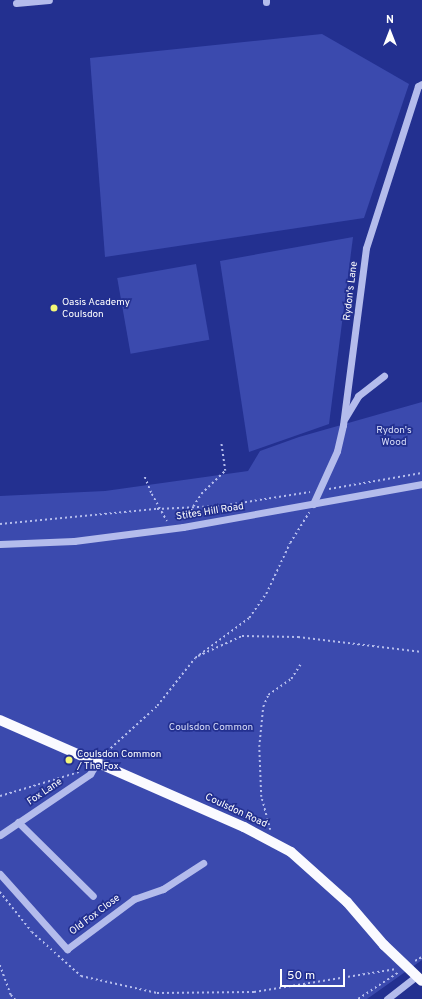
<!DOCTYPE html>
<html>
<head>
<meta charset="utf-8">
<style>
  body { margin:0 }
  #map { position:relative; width:422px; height:999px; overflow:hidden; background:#233090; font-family:Overpass,sans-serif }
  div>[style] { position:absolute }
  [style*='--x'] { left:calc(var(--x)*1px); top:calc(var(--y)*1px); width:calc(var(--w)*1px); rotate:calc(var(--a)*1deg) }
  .green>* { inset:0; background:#3b4aae; transform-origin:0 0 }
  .path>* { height:1.5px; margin-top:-0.75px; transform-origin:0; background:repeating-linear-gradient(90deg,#b4bcec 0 2px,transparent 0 5px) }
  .minor>* { height:7px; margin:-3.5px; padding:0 3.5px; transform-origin:3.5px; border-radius:3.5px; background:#b4bcec }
  .major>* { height:10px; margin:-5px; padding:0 5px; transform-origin:5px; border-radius:5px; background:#fafaff }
  .dots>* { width:11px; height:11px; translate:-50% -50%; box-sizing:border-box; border:2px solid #233090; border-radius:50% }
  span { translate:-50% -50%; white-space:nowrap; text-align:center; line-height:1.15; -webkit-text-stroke:3.5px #233090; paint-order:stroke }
  .street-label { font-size:10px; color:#fff }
  .poi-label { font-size:10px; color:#fff }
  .left { translate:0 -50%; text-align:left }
  .park-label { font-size:10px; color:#d9def9 }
  .north { position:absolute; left:370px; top:12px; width:40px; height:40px; -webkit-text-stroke:3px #233090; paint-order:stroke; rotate:0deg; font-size:11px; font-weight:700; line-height:16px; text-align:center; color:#fff }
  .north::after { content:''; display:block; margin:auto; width:14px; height:18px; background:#fff; clip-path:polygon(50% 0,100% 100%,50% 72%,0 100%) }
  .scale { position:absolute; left:280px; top:969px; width:65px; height:18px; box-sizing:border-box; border:2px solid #fff; border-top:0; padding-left:5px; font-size:12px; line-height:14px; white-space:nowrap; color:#fff; -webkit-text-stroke:3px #233090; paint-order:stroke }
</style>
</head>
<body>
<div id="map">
  <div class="green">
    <div style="clip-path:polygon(322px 34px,409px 84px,364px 218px,105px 257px,90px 58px)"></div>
    <div style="clip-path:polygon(353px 237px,329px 424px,249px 452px,220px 261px)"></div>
    <div style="left:196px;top:264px;width:77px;height:80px;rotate:80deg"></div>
    <div style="clip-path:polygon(422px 402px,422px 960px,367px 999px,0 999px,0 496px,105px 491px,248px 471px,260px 451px,299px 437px)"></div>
  </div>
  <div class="path">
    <div style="--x:145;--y:477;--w:18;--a:68"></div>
    <div style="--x:152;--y:494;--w:31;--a:61"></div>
    <div style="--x:329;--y:489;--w:94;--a:-9.8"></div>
    <div style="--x:185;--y:519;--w:30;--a:-57"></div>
    <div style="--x:201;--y:494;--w:33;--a:-44"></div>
    <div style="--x:225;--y:471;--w:28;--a:-98"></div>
    <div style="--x:0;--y:524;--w:158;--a:-5.5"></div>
    <div style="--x:157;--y:509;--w:63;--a:-2.7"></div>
    <div style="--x:220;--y:506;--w:91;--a:-8.8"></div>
    <div style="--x:198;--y:656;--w:48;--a:-24.4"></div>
    <div style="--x:242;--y:636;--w:56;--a:1"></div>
    <div style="--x:298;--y:637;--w:125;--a:6.9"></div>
    <div style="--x:103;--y:755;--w:73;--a:-42.2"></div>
    <div style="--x:157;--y:706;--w:61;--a:-51.6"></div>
    <div style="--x:195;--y:658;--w:67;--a:-36.5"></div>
    <div style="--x:249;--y:618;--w:29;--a:-55"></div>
    <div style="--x:266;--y:594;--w:56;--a:-64.8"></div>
    <div style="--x:290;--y:543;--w:36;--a:-58"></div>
    <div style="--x:0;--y:796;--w:83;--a:-16.9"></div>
    <div style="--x:270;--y:830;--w:34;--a:-105"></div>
    <div style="--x:261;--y:797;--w:50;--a:-92.3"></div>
    <div style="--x:259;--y:747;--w:40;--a:-84.3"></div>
    <div style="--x:263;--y:707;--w:13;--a:-67"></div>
    <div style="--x:268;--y:695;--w:28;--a:-35"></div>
    <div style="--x:291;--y:679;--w:17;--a:-57"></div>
    <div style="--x:0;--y:892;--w:51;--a:51.3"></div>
    <div style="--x:32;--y:932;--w:66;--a:41.9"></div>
    <div style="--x:81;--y:976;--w:78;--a:12.6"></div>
    <div style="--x:157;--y:993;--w:97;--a:-0.6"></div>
    <div style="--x:254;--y:992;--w:144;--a:-9.2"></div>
    <div style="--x:415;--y:961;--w:8;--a:-30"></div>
    <div style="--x:0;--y:965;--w:32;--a:70"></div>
    <div style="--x:11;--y:995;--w:6;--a:45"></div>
    <div style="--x:358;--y:999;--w:49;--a:-33.4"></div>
  </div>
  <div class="minor">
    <div style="--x:266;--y:0;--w:2;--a:90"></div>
    <div style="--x:16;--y:3;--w:33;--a:-5"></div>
    <div style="--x:345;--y:418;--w:26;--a:-59"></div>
    <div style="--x:358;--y:396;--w:33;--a:-38"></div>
    <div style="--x:313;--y:504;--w:58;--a:-65.6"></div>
    <div style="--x:337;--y:451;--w:27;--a:-77"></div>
    <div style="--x:343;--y:425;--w:178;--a:-82.6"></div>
    <div style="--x:366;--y:248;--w:170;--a:-72.2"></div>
    <div style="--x:418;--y:86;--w:4;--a:-27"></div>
    <div style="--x:0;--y:544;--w:74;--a:-2.3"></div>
    <div style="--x:74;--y:541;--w:110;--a:-7.3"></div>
    <div style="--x:183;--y:527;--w:243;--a:-10.2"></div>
    <div style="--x:18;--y:822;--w:105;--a:44.6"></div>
    <div style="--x:0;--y:835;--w:109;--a:-34.1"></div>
    <div style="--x:90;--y:774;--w:13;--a:-58"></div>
    <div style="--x:0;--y:874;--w:101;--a:48.2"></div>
    <div style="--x:67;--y:949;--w:84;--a:-36.7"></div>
    <div style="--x:134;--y:899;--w:31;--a:-19"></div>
    <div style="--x:163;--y:889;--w:48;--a:-33"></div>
    <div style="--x:387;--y:999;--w:37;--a:-38"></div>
  </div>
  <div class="major">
    <div style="--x:0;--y:720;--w:266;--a:23.7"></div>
    <div style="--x:244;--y:827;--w:53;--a:28"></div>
    <div style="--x:291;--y:852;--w:75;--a:41.8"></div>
    <div style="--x:347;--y:902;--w:57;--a:49.3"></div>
    <div style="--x:384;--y:945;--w:52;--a:43.5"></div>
  </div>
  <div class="dots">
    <div style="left:54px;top:308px;background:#f4f777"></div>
    <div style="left:69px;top:760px;background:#f4f777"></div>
  </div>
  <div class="street-label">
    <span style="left:351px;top:291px;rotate:-83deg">Rydon's Lane</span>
    <span style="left:210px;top:512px;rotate:-9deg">Stites Hill Road</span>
    <span style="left:45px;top:792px;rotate:-34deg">Fox Lane</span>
    <span style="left:236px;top:811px;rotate:25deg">Coulsdon Road</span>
    <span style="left:95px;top:915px;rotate:-37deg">Old Fox Close</span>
  </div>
  <div class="poi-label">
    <span class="left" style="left:62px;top:308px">Oasis Academy<br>Coulsdon</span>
    <span class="left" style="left:77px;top:760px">Coulsdon Common<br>/ The Fox</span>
  </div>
  <div class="park-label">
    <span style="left:394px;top:436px">Rydon's<br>Wood</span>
    <span style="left:211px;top:728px">Coulsdon Common</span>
  </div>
  <div class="north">N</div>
  <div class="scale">50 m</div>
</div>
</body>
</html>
